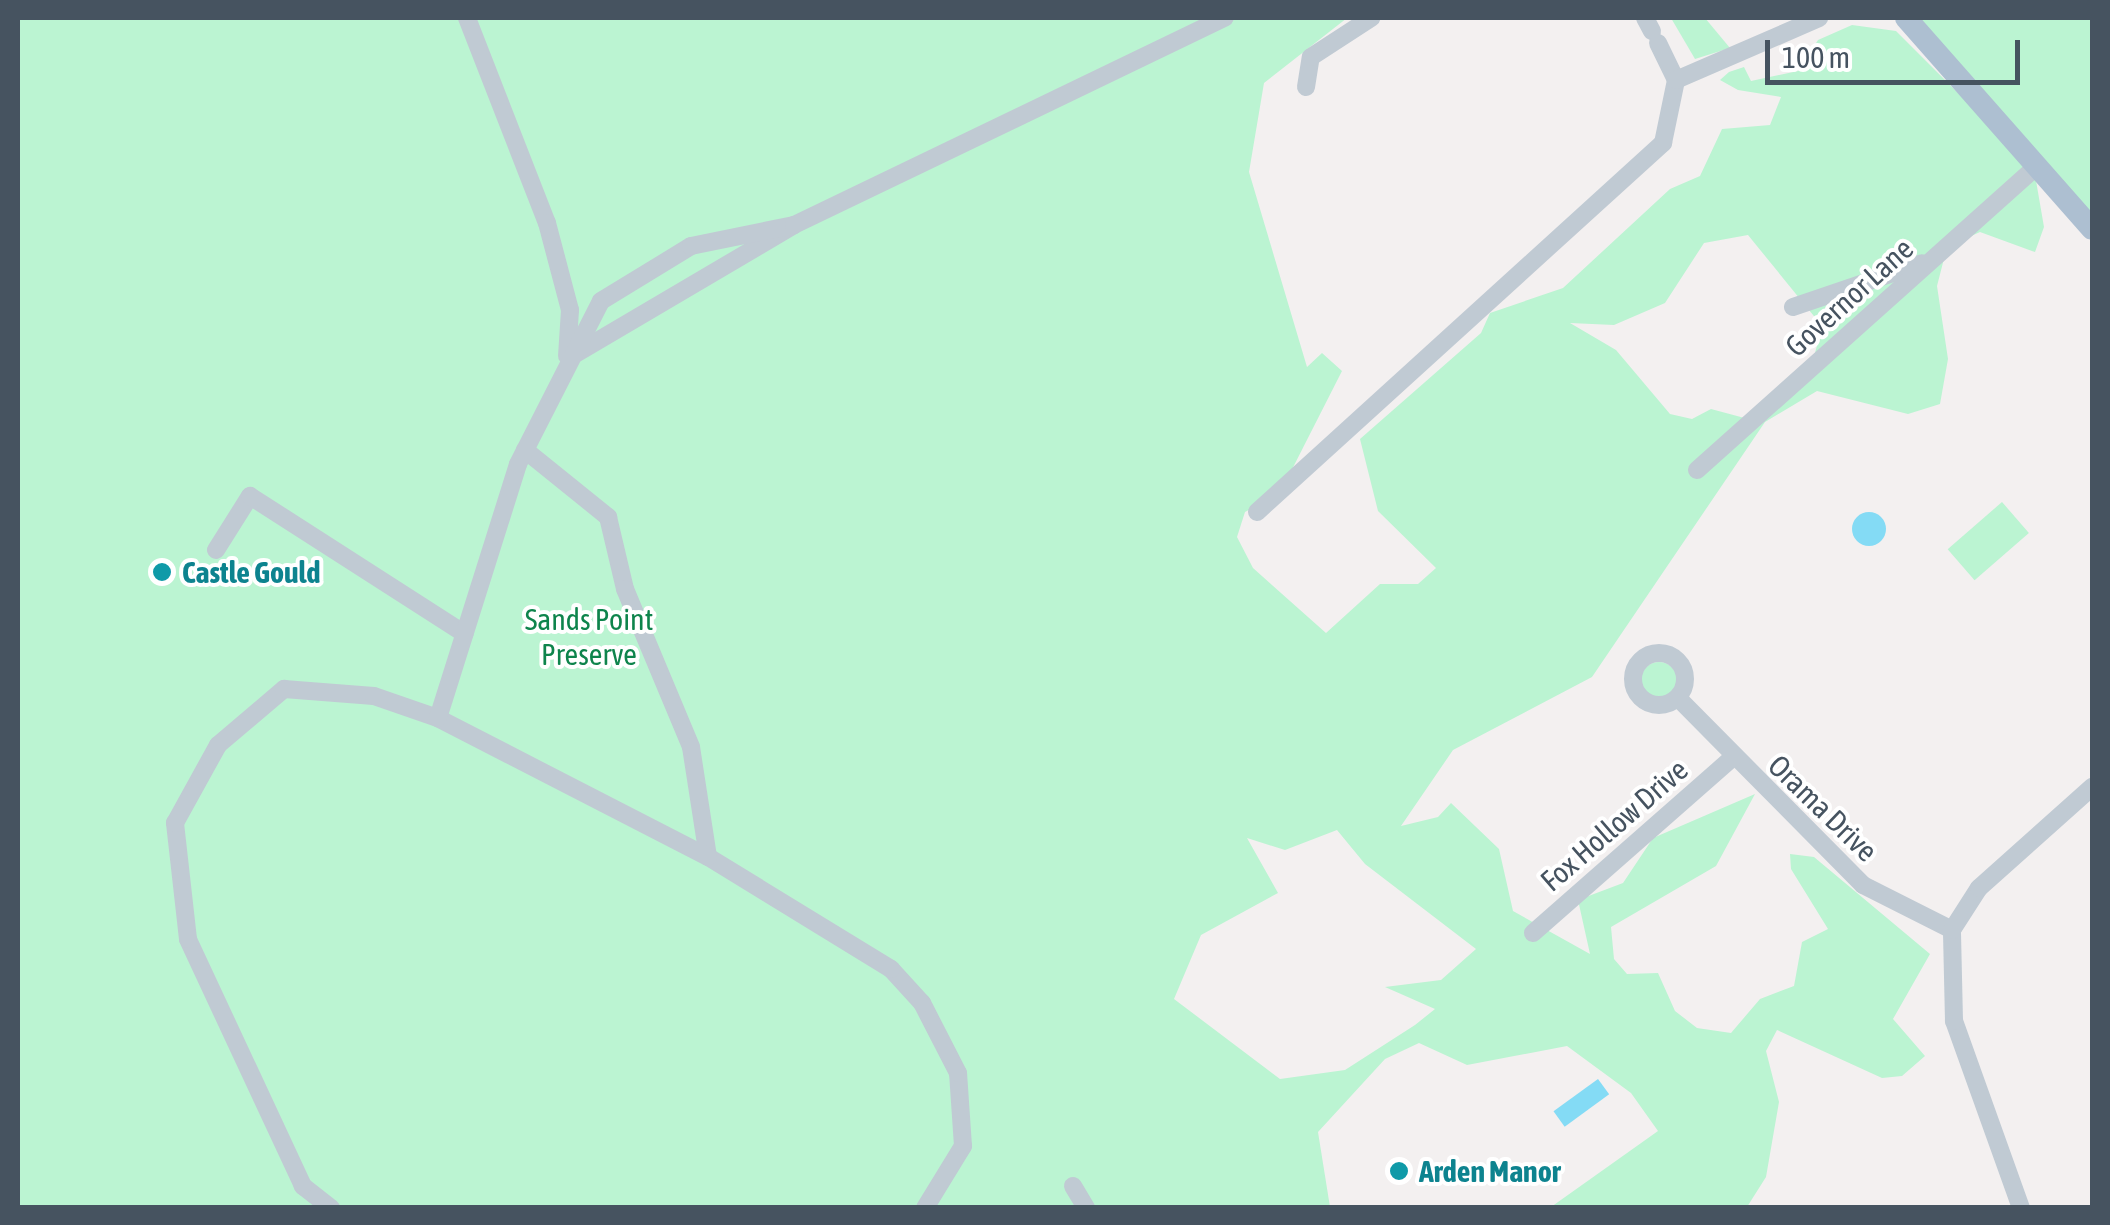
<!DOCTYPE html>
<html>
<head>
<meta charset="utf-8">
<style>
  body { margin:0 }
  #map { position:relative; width:2110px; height:1225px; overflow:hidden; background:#f3f0f0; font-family:"Asap Condensed",sans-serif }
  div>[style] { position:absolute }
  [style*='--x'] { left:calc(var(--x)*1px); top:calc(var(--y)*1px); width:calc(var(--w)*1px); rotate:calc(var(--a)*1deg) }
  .green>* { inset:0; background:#bbf4d2; transform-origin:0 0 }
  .round { border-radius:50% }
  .water>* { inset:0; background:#84dbf5; transform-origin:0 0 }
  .minor>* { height:18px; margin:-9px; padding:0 9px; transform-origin:9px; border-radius:9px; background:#c0cad3 }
  .minor>.ring { margin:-9px; padding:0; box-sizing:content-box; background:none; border:18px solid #c0cad3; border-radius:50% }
  .major>* { height:22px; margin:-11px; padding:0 11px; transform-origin:11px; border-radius:11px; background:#adbfd1 }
  .dots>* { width:28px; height:28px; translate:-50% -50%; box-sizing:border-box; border:5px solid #fff; border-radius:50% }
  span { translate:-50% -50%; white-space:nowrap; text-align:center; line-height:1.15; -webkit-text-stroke:8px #fff; paint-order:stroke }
  .street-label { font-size:30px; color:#465360 }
  .culture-label { font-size:30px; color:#0d838f; font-weight:700 }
  .left { translate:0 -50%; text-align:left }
  .park-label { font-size:30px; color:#0e844c }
  .frame { position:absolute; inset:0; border:20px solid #465360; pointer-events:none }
  .scale { position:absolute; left:1765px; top:40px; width:255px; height:45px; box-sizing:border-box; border:5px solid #465360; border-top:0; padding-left:12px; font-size:30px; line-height:35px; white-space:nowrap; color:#465360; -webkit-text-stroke:8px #fff; paint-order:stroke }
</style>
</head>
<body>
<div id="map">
  <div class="green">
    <div style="clip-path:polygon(evenodd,18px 18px,1347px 18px,1264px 83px,1249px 172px,1307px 367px,1322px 353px,1342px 371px,1280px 493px,1245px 512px,1237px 537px,1253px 568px,1326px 633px,1380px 584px,1418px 584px,1436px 568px,1378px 511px,1360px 439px,1481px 333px,1490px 313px,1563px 288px,1670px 189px,1700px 176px,1722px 129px,1770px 125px,1781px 97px,1738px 90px,1720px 80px,1729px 72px,1744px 67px,1751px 81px,1798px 71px,1818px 40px,1852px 25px,1896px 31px,2034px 169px,2044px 227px,2035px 252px,1980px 232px,1947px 247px,1937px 286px,1948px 359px,1940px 404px,1908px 414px,1817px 391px,1765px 422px,1592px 677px,1453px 750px,1401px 826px,1438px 817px,1451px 803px,1499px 849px,1513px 911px,1590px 954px,1578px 900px,1623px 883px,1653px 838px,1755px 794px,1716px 866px,1611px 927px,1614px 959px,1627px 974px,1658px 973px,1675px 1011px,1697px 1028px,1731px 1033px,1760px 999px,1794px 986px,1802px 942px,1828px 929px,1791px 869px,1790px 854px,1814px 857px,1930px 954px,1893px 1019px,1925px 1056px,1902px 1076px,1882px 1078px,1777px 1030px,1766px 1051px,1779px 1102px,1766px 1177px,1747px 1207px,1551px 1207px,1658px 1131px,1631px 1093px,1567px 1046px,1467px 1065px,1419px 1043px,1385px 1059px,1318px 1132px,1330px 1207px,18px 1207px,18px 18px,1748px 235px,1822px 326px,1815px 353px,1752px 420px,1711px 409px,1692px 419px,1670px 414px,1616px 350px,1570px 323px,1614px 325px,1665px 303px,1704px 243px,1748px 235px,18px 18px,1337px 830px,1365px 864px,1476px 949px,1441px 980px,1385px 987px,1435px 1009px,1415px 1025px,1345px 1070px,1280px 1079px,1174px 999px,1201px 935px,1278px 893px,1247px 838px,1285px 850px,1337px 830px)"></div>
    <div style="clip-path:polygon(1671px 18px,1705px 18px,1730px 48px,1695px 59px)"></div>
    <div style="clip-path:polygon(1906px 18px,2092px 18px,2092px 229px)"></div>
    <div style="left:2002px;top:502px;width:41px;height:72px;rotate:49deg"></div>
    <div class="round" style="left:1641px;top:662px;width:36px;height:36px"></div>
  </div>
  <div class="water">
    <div class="round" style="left:1852px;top:512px;width:34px;height:34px"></div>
    <div style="left:1598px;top:1079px;width:19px;height:55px;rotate:54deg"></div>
  </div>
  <div class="minor">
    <div style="--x:467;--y:18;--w:220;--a:68.7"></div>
    <div style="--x:547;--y:223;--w:90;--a:75.2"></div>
    <div style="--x:570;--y:310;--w:46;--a:93.7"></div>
    <div style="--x:1645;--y:18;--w:15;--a:62"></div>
    <div style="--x:1658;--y:43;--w:41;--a:64.1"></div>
    <div style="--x:1306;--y:87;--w:30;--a:-81"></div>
    <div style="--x:1311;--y:57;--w:72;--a:-33"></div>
    <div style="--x:1793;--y:307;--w:136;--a:-18.8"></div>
    <div style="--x:577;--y:353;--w:252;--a:-30.5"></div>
    <div style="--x:525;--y:450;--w:107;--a:38.9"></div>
    <div style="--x:608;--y:517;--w:74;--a:76.7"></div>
    <div style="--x:625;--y:589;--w:171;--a:67.3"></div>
    <div style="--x:691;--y:747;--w:111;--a:81.2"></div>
    <div style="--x:1697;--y:470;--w:456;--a:-41.8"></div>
    <div style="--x:1257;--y:512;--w:549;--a:-42.27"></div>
    <div style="--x:1663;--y:143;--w:64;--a:-78.3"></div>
    <div style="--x:1676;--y:80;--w:156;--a:-23.4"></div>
    <div style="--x:216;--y:550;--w:64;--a:-57.8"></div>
    <div style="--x:250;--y:496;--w:255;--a:32.7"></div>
    <div class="ring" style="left:1633px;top:653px;width:34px;height:34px"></div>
    <div style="--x:1678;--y:698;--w:263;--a:45.3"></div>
    <div style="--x:1863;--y:885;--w:100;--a:26.8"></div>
    <div style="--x:1533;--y:933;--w:265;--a:-41.3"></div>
    <div style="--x:1073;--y:1186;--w:26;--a:59"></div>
    <div style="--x:331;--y:1208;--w:36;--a:-142"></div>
    <div style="--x:303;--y:1186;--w:272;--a:-115"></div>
    <div style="--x:188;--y:939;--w:117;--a:-96.4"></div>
    <div style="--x:175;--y:823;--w:89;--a:-61.1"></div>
    <div style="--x:218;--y:745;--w:87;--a:-40.3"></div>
    <div style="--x:284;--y:689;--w:90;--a:4.4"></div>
    <div style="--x:374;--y:696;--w:68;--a:19"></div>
    <div style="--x:925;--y:1208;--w:73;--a:-58.5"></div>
    <div style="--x:963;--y:1146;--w:73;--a:-93.9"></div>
    <div style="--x:958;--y:1073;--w:79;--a:-117.2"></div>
    <div style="--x:922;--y:1003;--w:46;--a:-132.4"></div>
    <div style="--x:891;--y:969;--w:215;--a:-148.5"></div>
    <div style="--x:708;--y:857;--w:304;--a:-152.8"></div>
    <div style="--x:438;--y:718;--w:266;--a:-72.5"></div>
    <div style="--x:518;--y:464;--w:183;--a:-63"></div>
    <div style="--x:601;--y:301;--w:105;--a:-31.4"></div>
    <div style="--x:691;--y:246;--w:105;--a:-11.5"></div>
    <div style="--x:794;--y:225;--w:478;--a:-25.7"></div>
    <div style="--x:2021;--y:1208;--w:199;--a:-109.7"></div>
    <div style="--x:1954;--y:1021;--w:91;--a:-91.3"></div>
    <div style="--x:1952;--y:930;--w:50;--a:-57.3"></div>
    <div style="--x:1979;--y:888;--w:152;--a:-41.8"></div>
  </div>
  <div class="major">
    <div style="--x:1906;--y:18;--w:281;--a:48.6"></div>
  </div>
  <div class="dots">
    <div style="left:162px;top:572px;background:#0f9aa8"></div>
    <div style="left:1399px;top:1171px;background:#0f9aa8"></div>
  </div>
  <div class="street-label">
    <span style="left:1849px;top:297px;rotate:-42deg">Governor Lane</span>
    <span style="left:1823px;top:808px;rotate:44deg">Orama Drive</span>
    <span style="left:1614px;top:825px;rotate:-41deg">Fox Hollow Drive</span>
  </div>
  <div class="culture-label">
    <span class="left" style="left:182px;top:572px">Castle Gould</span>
    <span class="left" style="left:1419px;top:1171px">Arden Manor</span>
  </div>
  <div class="park-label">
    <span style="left:589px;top:636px">Sands Point<br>Preserve</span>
  </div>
  <div class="frame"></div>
  <div class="scale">100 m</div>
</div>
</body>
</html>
